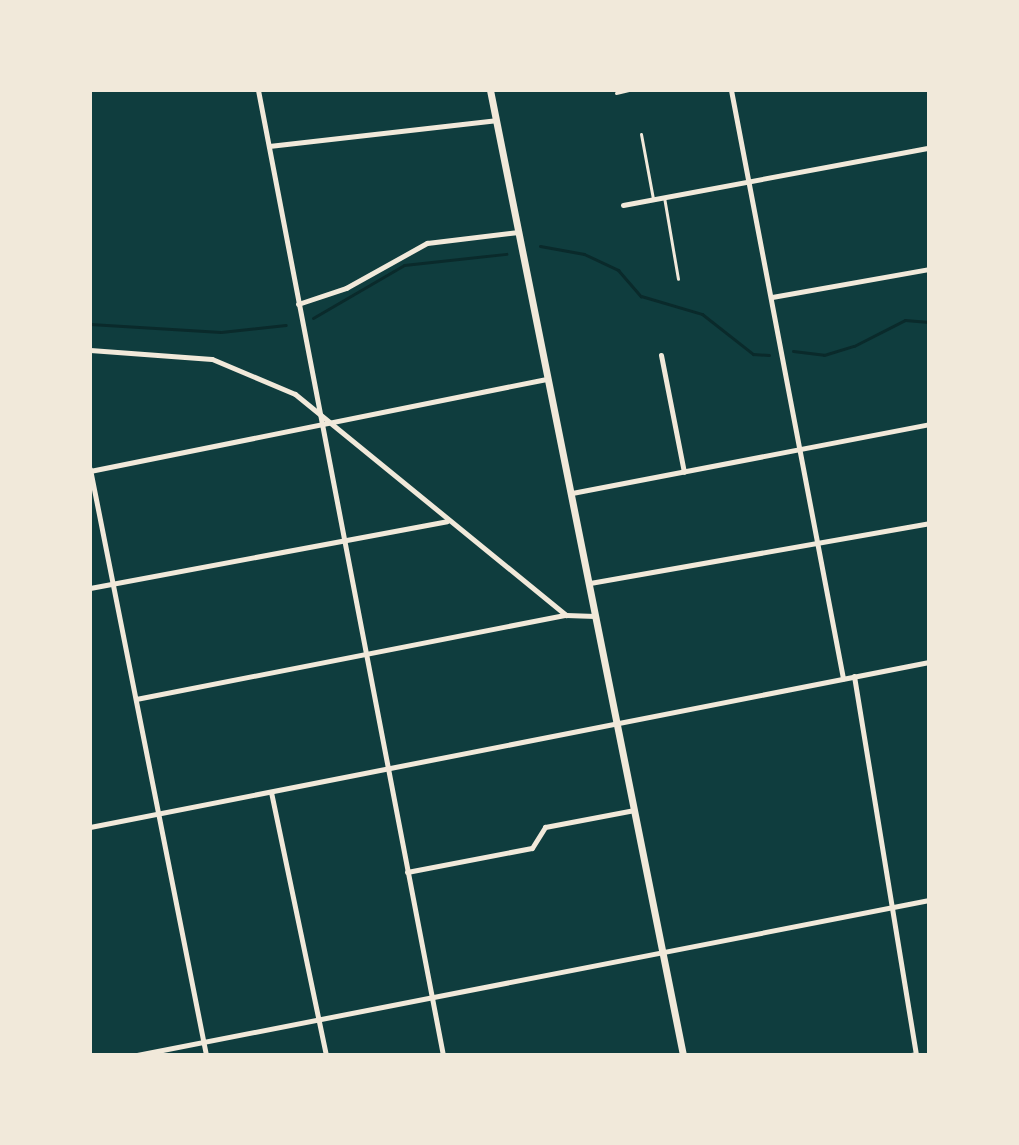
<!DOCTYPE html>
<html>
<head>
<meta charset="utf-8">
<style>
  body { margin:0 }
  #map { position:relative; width:1019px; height:1145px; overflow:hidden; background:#0f3d3e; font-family:Jost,sans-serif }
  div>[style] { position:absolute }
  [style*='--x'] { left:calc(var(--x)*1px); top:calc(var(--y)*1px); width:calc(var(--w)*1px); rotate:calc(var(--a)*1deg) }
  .stream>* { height:3px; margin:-1.5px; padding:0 1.5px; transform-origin:1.5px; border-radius:1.5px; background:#0a2a2b }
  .service>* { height:3px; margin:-1.5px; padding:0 1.5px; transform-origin:1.5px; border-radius:1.5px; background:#f1e9da }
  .minor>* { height:5px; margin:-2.5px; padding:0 2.5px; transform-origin:2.5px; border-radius:2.5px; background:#f1e9da }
  .secondary>* { height:7px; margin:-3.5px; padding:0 3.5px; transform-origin:3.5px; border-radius:3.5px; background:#f1e9da }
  span { translate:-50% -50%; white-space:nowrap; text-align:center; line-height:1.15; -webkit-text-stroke:8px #f1e9da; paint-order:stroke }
  .frame { position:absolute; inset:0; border:92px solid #f1e9da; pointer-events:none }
</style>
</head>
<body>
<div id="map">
  <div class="stream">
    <div style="--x:540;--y:246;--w:45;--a:10.3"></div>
    <div style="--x:584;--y:254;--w:38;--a:25"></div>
    <div style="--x:618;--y:270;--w:35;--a:49"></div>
    <div style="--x:641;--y:296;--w:64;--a:16.4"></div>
    <div style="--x:702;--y:314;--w:65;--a:38.1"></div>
    <div style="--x:753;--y:354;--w:16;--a:4"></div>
    <div style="--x:313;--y:318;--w:105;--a:-30.2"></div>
    <div style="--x:404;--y:265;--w:103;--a:-6.2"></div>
    <div style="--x:90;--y:324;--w:131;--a:3.5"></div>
    <div style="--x:221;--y:332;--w:65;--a:-6.1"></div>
    <div style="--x:793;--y:351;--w:31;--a:7"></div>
    <div style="--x:824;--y:355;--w:31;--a:-17"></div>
    <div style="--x:854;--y:346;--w:57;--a:-27"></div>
    <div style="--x:905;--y:320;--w:24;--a:5"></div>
  </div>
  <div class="service">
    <div style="--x:616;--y:93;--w:13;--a:-13"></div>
    <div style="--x:641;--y:134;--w:66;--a:79.5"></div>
    <div style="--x:664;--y:197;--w:83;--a:80.3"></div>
    <div style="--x:904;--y:1055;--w:12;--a:-9"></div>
  </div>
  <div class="minor">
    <div style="--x:258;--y:90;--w:983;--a:79.15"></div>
    <div style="--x:731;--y:90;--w:599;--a:79.22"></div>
    <div style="--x:269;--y:146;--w:228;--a:-6.5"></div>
    <div style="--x:623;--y:205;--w:311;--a:-10.6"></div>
    <div style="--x:772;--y:297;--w:159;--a:-10.1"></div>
    <div style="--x:298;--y:304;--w:51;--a:-18.4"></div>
    <div style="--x:346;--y:288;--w:93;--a:-29.1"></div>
    <div style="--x:427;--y:243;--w:92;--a:-6.9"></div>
    <div style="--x:90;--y:350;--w:122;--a:4.2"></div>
    <div style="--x:212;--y:359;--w:90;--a:22.9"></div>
    <div style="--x:295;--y:394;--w:350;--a:39.2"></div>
    <div style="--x:661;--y:355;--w:119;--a:78.9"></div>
    <div style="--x:90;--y:469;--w:597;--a:78.8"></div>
    <div style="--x:90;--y:471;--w:467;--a:-11.4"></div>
    <div style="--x:572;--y:493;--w:364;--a:-10.9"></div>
    <div style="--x:590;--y:583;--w:344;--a:-10"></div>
    <div style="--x:90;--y:588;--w:363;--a:-10.6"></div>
    <div style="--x:854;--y:676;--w:384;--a:80.7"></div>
    <div style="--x:136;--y:699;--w:438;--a:-11.1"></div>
    <div style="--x:566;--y:615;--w:29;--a:2"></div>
    <div style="--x:271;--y:792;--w:269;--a:78.2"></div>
    <div style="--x:90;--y:827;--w:855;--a:-11.13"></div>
    <div style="--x:407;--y:872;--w:127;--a:-10.9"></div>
    <div style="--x:532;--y:848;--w:25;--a:-58"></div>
    <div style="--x:545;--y:827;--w:91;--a:-10.8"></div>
    <div style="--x:137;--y:1055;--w:807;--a:-11.07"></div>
  </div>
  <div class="secondary">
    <div style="--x:490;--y:90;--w:984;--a:78.69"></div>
  </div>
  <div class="frame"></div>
</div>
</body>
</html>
